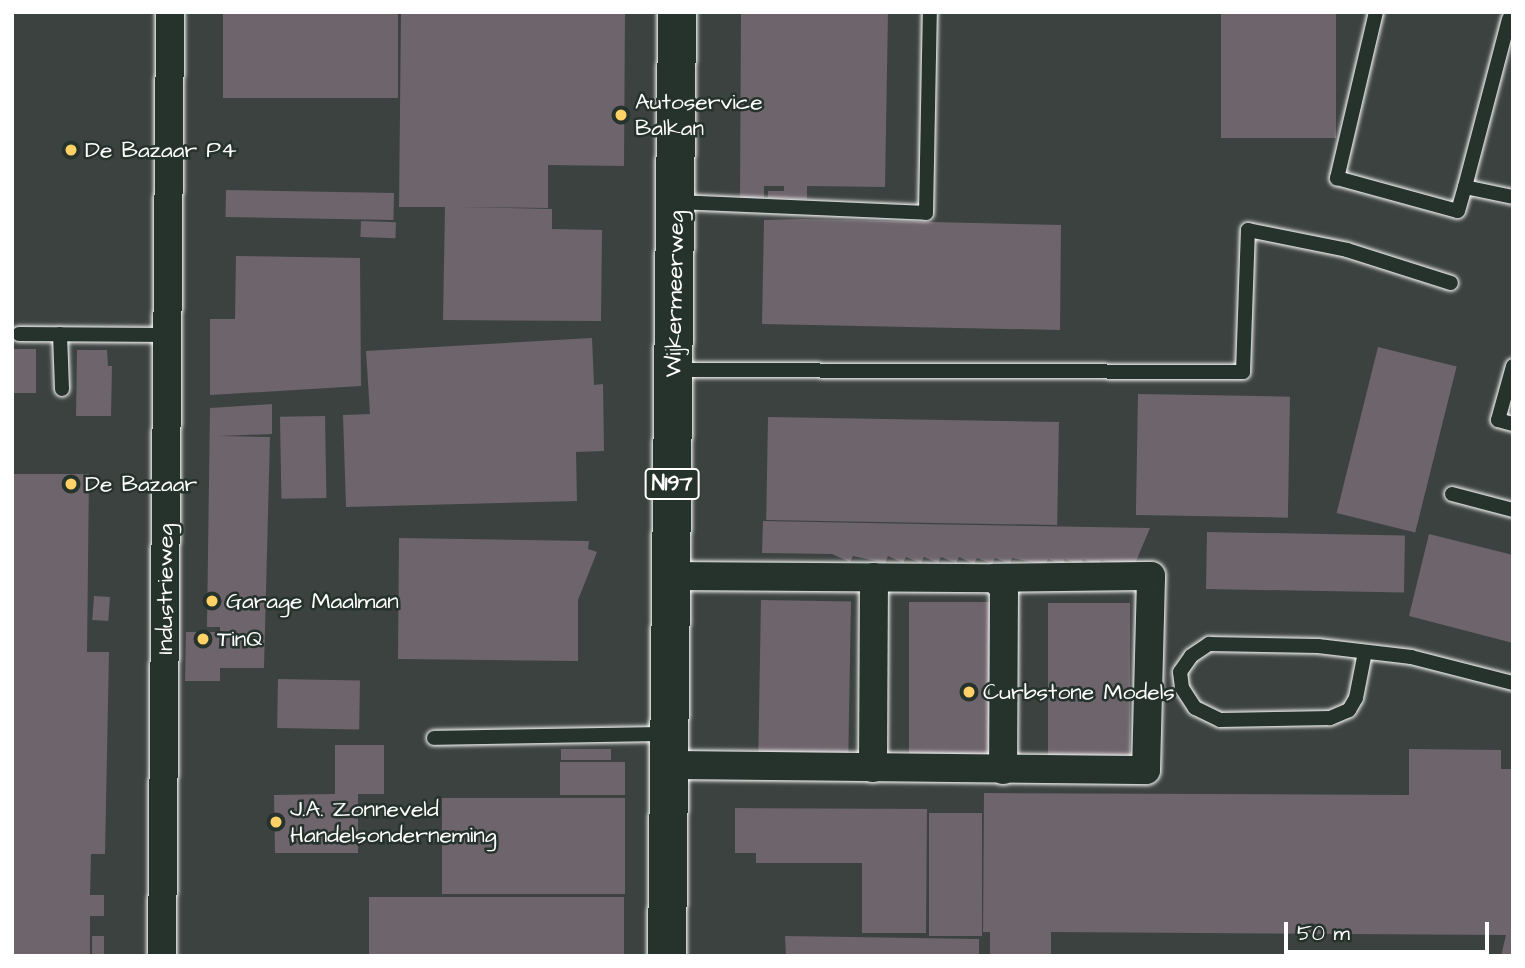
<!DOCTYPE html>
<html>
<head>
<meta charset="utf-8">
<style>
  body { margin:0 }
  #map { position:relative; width:1525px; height:968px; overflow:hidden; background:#3c4240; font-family:"Architects Daughter",sans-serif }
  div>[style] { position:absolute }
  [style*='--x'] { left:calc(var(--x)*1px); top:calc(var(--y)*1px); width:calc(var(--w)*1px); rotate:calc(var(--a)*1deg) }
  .building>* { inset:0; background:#6e646b; transform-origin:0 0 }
  .roads { filter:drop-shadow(0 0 2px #fff) drop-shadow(0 0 2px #fff) }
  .lane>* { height:14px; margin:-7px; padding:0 7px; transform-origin:7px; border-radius:7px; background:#26332d }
  .street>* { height:28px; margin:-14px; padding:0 14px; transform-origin:14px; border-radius:14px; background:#26332d }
  .primary>* { height:38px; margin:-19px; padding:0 19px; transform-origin:19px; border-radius:19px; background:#26332d }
  .dots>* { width:19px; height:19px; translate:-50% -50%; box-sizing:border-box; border:4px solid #26332d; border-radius:50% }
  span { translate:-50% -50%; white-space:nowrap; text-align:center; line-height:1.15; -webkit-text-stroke:5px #26332d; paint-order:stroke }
  .shield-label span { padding:2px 5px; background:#26332d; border:2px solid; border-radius:5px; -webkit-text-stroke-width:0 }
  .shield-label { font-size:21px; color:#fff; font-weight:700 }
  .poi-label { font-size:23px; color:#fff }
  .left { translate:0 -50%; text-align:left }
  .street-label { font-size:23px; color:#fff }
  .frame { position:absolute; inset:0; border:14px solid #fff; pointer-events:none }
  .scale { position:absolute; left:1284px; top:922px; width:205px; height:32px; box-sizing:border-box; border:4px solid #fff; border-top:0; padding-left:9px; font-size:21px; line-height:24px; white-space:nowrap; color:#fff; -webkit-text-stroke:5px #26332d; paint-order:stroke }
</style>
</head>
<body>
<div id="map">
  <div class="building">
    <div style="left:223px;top:12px;width:175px;height:86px"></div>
    <div style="clip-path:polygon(401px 12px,625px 12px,624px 166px,548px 165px,548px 208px,457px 207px,552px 209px,552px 229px,602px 230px,601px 321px,443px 320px,445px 207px,399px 207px)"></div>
    <div style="clip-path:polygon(741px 12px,888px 12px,885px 187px,807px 186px,807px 199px,768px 198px,768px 191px,784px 191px,784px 186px,764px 186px,764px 198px,740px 198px)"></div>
    <div style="left:1221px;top:12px;width:115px;height:126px"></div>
    <div style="left:226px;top:190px;width:168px;height:27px;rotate:1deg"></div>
    <div style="clip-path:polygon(804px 219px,1061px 225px,1060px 330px,762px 324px,764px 220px)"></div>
    <div style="left:361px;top:221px;width:35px;height:16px;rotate:2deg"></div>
    <div style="clip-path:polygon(236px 256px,360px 258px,361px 386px,210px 395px,210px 319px,235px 319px)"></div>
    <div style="clip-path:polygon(592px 338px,594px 385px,603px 384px,604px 451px,576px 452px,577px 501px,346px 507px,343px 415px,370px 414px,366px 351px)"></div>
    <div style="left:1378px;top:347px;width:81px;height:171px;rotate:14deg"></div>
    <div style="left:12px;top:349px;width:24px;height:44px"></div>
    <div style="clip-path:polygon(77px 350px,107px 350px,108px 366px,112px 366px,111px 416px,76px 416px)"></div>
    <div style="left:1138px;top:394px;width:152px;height:121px;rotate:1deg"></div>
    <div style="clip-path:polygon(272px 404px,272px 434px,219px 436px,270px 437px,264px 668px,220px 668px,220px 681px,185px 681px,186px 632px,220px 632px,220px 627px,207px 627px,210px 408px)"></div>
    <div style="left:325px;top:416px;width:82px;height:45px;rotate:89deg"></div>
    <div style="left:768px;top:417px;width:291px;height:103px;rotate:1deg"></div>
    <div style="clip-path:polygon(12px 474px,89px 474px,87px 652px,109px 652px,105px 854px,91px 854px,90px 895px,104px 895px,104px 916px,90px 916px,90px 956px,12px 956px)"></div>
    <div style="clip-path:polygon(763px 521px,867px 523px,1150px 528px,1134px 566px,1101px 560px,1098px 566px,1083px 559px,1080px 566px,1065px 559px,1063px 565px,1048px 559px,1045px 565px,1012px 558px,1010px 564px,995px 558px,992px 564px,977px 558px,974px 564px,959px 557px,956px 563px,941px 557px,938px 563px,924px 557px,921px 563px,906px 557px,903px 563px,888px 556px,885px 563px,853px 556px,850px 562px,832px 554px,762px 553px)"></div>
    <div style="left:1207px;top:532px;width:198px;height:57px;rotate:1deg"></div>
    <div style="clip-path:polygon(1429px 534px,1513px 555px,1513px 643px,1409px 616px)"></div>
    <div style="clip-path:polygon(399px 538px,589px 541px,588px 549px,597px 552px,578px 600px,578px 661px,398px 659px)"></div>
    <div style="left:94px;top:596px;width:16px;height:24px;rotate:4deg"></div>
    <div style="left:761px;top:600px;width:90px;height:158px;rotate:1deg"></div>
    <div style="left:909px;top:602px;width:82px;height:157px"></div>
    <div style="left:1048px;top:603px;width:82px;height:157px"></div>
    <div style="left:278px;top:679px;width:82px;height:49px;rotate:1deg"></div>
    <div style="clip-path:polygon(335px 745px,384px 745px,384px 794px,358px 794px,358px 853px,275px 853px,274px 795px,335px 794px)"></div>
    <div style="left:561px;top:749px;width:50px;height:11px"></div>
    <div style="clip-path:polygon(1409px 749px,1501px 750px,1501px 769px,1513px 769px,1513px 956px,1501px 956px,1506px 935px,1051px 932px,1051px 956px,990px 956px,990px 932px,983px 932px,984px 793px,1409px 795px)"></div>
    <div style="left:560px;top:762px;width:65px;height:33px"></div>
    <div style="left:442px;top:798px;width:183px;height:96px"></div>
    <div style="clip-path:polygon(735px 808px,927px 809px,926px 933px,862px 933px,862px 863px,756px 863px,756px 853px,735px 853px)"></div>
    <div style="left:929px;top:813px;width:53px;height:123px"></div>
    <div style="left:369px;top:897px;width:255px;height:59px"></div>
    <div style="left:92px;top:936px;width:12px;height:20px"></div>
    <div style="clip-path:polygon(785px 936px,979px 939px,979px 956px,786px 956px)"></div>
    <div style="clip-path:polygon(1329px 950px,1439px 950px,1464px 954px,1329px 956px)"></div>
  </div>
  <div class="roads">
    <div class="lane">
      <div style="--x:1376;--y:12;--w:171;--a:103.2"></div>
      <div style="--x:1337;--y:178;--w:125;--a:15.3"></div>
      <div style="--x:1458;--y:211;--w:25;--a:-74"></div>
      <div style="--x:1509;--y:19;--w:174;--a:104.7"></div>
      <div style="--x:1465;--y:187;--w:49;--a:11.8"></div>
      <div style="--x:678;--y:202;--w:248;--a:2.5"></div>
      <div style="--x:926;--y:213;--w:201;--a:-88.9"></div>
      <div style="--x:19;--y:334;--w:148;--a:0.4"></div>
      <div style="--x:60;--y:334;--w:55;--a:87.9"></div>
      <div style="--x:1513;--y:366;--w:56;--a:105.5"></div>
      <div style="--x:1498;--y:420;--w:16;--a:15"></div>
      <div style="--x:675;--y:370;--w:568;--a:0.2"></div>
      <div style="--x:1243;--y:372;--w:142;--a:-88"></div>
      <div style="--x:1248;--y:230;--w:101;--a:11.4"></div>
      <div style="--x:1347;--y:250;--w:109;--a:17.6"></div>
      <div style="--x:1452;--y:494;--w:63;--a:14.7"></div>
      <div style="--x:1365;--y:652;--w:47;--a:101.1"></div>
      <div style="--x:1356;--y:698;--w:14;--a:120"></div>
      <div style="--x:1349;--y:710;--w:21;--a:157"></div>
      <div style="--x:1330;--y:718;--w:110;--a:179"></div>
      <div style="--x:1220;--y:720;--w:28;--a:-154"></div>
      <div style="--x:1195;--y:708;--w:24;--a:-123"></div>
      <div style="--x:1182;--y:688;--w:16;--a:-97"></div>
      <div style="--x:1180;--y:672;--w:19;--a:-55"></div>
      <div style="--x:1191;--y:656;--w:22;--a:-34"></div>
      <div style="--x:1209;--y:644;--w:109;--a:1.1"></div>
      <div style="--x:1318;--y:646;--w:94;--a:6.7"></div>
      <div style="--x:1411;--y:657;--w:105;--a:14.3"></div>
      <div style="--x:434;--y:738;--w:233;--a:-1"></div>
    </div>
    <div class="street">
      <div style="--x:671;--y:576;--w:324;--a:0.4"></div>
      <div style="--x:995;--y:578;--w:14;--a:51"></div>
      <div style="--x:1004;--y:589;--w:181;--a:90.3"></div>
      <div style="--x:668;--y:765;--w:478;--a:0.6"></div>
      <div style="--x:1146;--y:770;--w:194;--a:-88.5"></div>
      <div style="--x:1151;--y:576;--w:156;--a:179.3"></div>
      <div style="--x:873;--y:768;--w:191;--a:-89.7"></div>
      <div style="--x:162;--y:956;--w:944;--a:-89.51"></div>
    </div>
    <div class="primary">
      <div style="--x:667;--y:956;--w:944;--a:-89.39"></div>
    </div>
  </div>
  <div class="dots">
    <div style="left:621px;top:115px;background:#ffd166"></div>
    <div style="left:71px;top:150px;background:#ffd166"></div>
    <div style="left:71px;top:484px;background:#ffd166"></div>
    <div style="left:212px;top:601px;background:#ffd166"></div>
    <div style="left:203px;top:639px;background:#ffd166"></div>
    <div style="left:969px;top:692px;background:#ffd166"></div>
    <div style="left:276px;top:822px;background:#ffd166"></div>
  </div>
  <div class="shield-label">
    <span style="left:672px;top:484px">N197</span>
  </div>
  <div class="poi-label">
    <span class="left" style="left:635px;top:115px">Autoservice<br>Balkan</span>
    <span class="left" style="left:85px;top:150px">De Bazaar P4</span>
    <span class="left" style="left:85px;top:484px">De Bazaar</span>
    <span class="left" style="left:226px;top:601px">Garage Maalman</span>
    <span class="left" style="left:217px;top:639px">TinQ</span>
    <span class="left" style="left:983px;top:692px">Curbstone Models</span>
    <span class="left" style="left:290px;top:822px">J.A. Zonneveld<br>Handelsonderneming</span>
  </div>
  <div class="street-label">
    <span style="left:675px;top:294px;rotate:-89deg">Wijkermeerweg</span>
    <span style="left:165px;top:589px;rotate:-90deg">Industrieweg</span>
  </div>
  <div class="frame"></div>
  <div class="scale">50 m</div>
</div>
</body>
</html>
